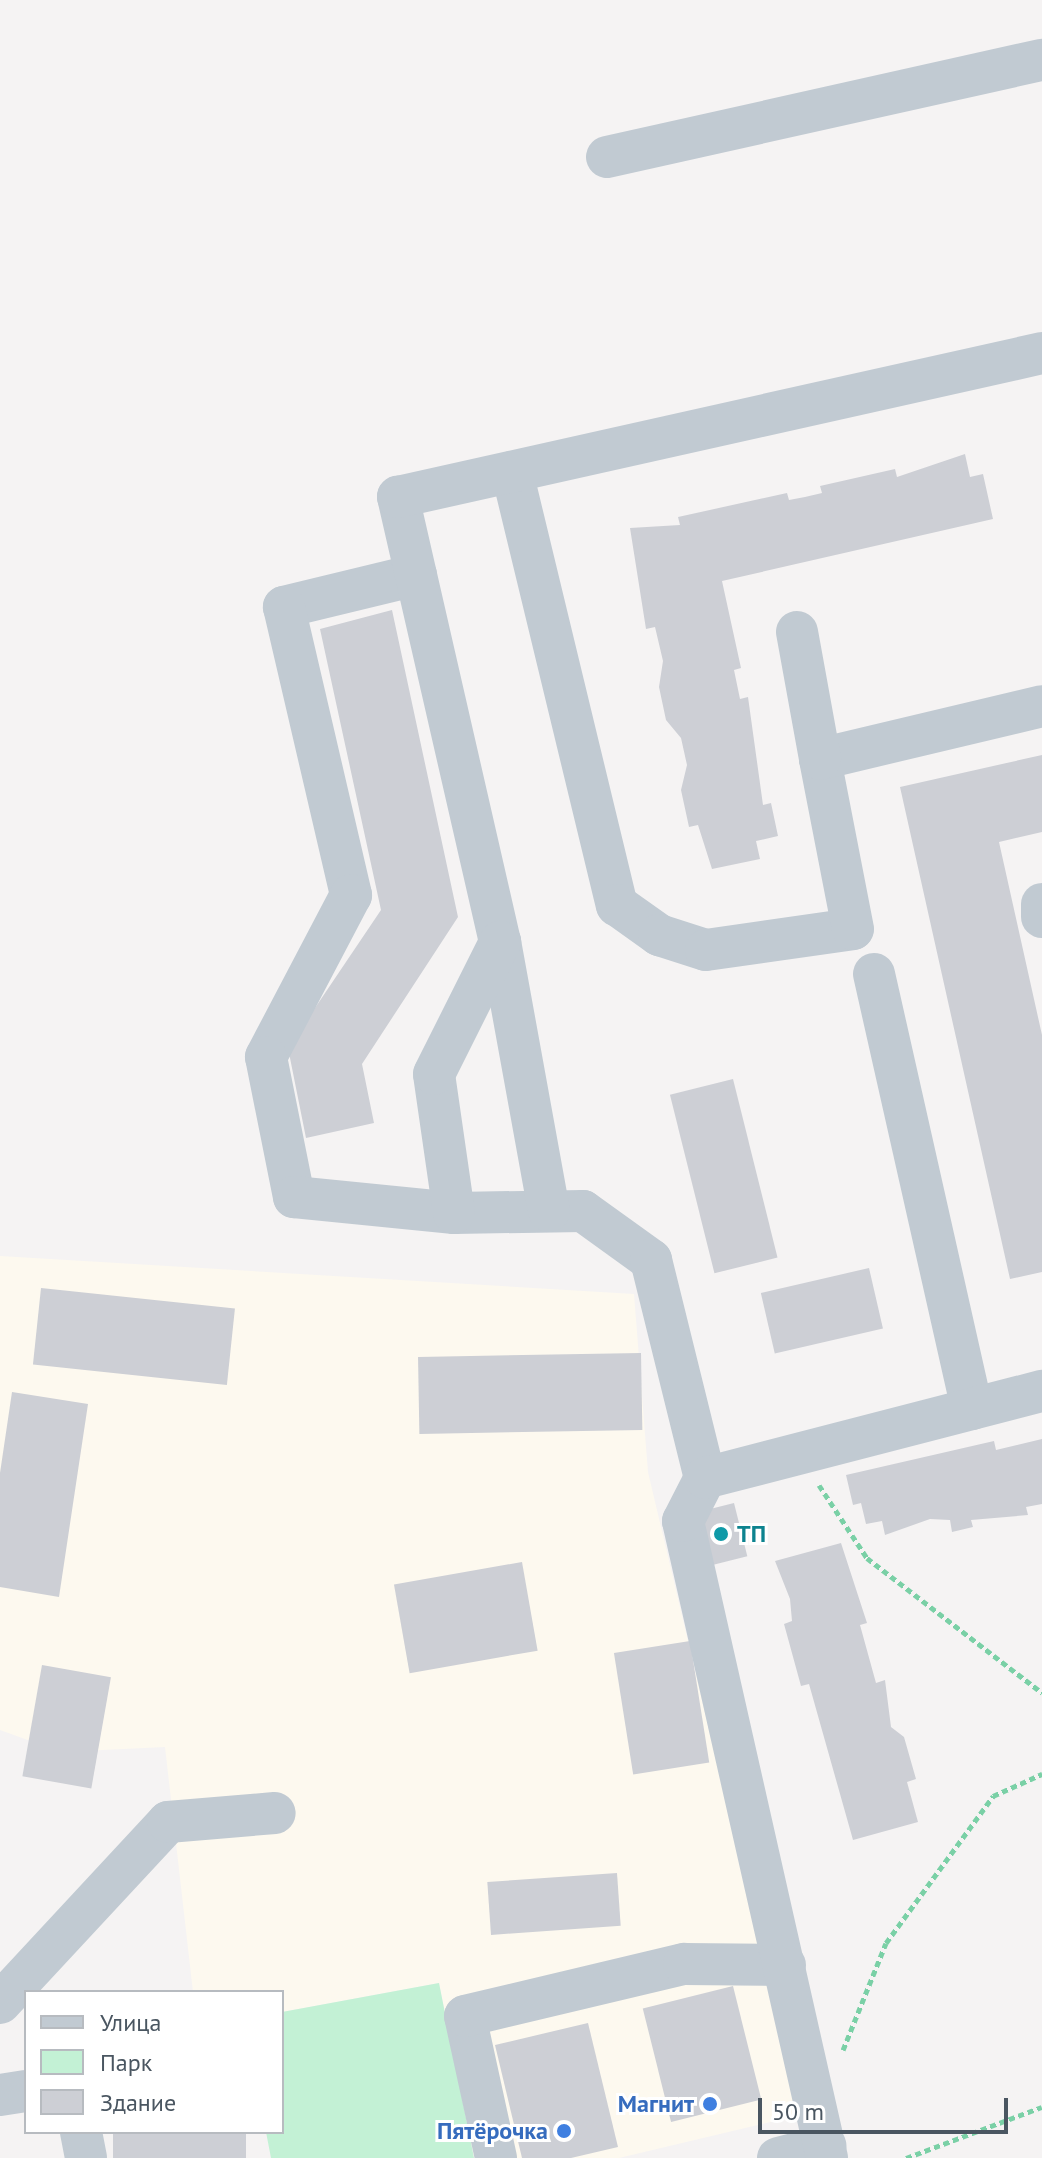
<!DOCTYPE html>
<html>
<head>
<meta charset="utf-8">
<style>
  body { margin:0 }
  #map { position:relative; width:1042px; height:2158px; overflow:hidden; background:#f5f3f3; font-family:"PT Sans",sans-serif }
  div>[style] { position:absolute }
  [style*='--x'] { left:calc(var(--x)*1px); top:calc(var(--y)*1px); width:calc(var(--w)*1px); rotate:calc(var(--a)*1deg) }
  .commercial>* { inset:0; background:#fdf9ef }
  .green>* { inset:0; background:#c3f1d5 }
  .building>* { inset:0; background:#cdcfd5; transform-origin:0 0 }
  .path>* { height:5px; margin-top:-2.5px; transform-origin:0; background:repeating-linear-gradient(90deg,#7ad0a6 0 6px,transparent 0 10px) }
  .minor>* { height:42px; margin:-21px; padding:0 21px; transform-origin:21px; border-radius:21px; background:#c1cad2 }
  .dots>* { width:22px; height:22px; translate:-50% -50%; box-sizing:border-box; border:4px solid #fff; border-radius:50% }
  span { translate:-50% -50%; white-space:nowrap; text-align:center; line-height:1.15; -webkit-text-stroke:6px #fff; paint-order:stroke }
  .culture-label { font-size:24px; color:#0d838f; font-weight:700 }
  .left { translate:0 -50%; text-align:left }
  .shop-label { font-size:24px; color:#366cbe; font-weight:700 }
  .right { translate:-100% -50%; text-align:right }
  .legend { position:absolute; left:24px; top:1990px; width:260px; height:144px; box-sizing:border-box; background:#fff; border:2px solid #b7bbc0; margin:0; padding:10px 14px; list-style:none; font-size:24px; color:#4a5661 }
  .legend li { display:flex; align-items:center; gap:16px; height:40px }
  .legend b { width:40px; border:2px solid #b7bbc0 }
  .scale { position:absolute; left:758px; top:2098px; width:250px; height:36px; box-sizing:border-box; border:4px solid #4a5661; border-top:0; padding-left:10px; font-size:24px; line-height:28px; white-space:nowrap; color:#4a5661; -webkit-text-stroke:6px #fff; paint-order:stroke }
</style>
</head>
<body>
<div id="map">
  <div class="commercial">
    <div style="clip-path:polygon(0 1256px,634px 1294px,648px 1472px,800px 2115px,619px 2158px,474px 2158px,439px 1983px,282px 2012px,282px 1992px,193px 1992px,165px 1747px,61px 1752px,0 1730px)"></div>
  </div>
  <div class="green">
    <div style="clip-path:polygon(439px 1983px,474px 2158px,271px 2158px,266px 2132px,282px 2132px,282px 2012px)"></div>
  </div>
  <div class="building">
    <div style="clip-path:polygon(965px 454px,970px 477px,983px 474px,993px 519px,722px 581px,741px 668px,734px 670px,740px 699px,748px 697px,763px 805px,771px 803px,778px 836px,756px 841px,760px 859px,712px 869px,698px 825px,689px 827px,681px 790px,687px 765px,681px 738px,666px 720px,659px 687px,663px 661px,655px 627px,646px 629px,630px 528px,680px 525px,678px 517px,787px 493px,789px 500px,805px 497px,822px 493px,820px 486px,895px 469px,897px 477px)"></div>
    <div style="clip-path:polygon(392px 610px,458px 917px,362px 1064px,374px 1123px,306px 1138px,288px 1048px,381px 910px,320px 629px)"></div>
    <div style="clip-path:polygon(1042px 755px,1042px 832px,999px 842px,1042px 1035px,1042px 1272px,1010px 1279px,900px 787px)"></div>
    <div style="left:733px;top:1079px;width:184px;height:65px;rotate:76deg"></div>
    <div style="left:869px;top:1268px;width:62px;height:111px;rotate:77deg"></div>
    <div style="left:41px;top:1288px;width:195px;height:77px;rotate:6deg"></div>
    <div style="left:641px;top:1353px;width:77px;height:223px;rotate:89deg"></div>
    <div style="clip-path:polygon(12px 1392px,88px 1404px,59px 1597px,0 1587px,0 1473px)"></div>
    <div style="clip-path:polygon(1042px 1439px,1042px 1504px,1026px 1507px,1028px 1515px,971px 1520px,973px 1527px,952px 1532px,950px 1520px,930px 1519px,885px 1535px,882px 1521px,866px 1524px,861px 1503px,853px 1505px,846px 1475px,994px 1441px,996px 1450px)"></div>
    <div style="left:734px;top:1503px;width:55px;height:40px;rotate:76deg"></div>
    <div style="clip-path:polygon(841px 1543px,867px 1623px,860px 1625px,876px 1683px,885px 1680px,891px 1727px,904px 1737px,916px 1779px,907px 1782px,918px 1822px,853px 1840px,809px 1684px,801px 1686px,784px 1624px,792px 1621px,790px 1599px,775px 1561px)"></div>
    <div style="left:522px;top:1562px;width:90px;height:130px;rotate:80deg"></div>
    <div style="left:690px;top:1641px;width:123px;height:77px;rotate:81deg"></div>
    <div style="left:42px;top:1665px;width:70px;height:113px;rotate:10deg"></div>
    <div style="left:617px;top:1873px;width:53px;height:130px;rotate:86deg"></div>
    <div style="left:733px;top:1986px;width:117px;height:93px;rotate:76deg"></div>
    <div style="clip-path:polygon(588px 2023px,618px 2147px,571px 2158px,522px 2158px,495px 2045px)"></div>
    <div style="left:113px;top:2132px;width:133px;height:26px"></div>
  </div>
  <div class="path">
    <div style="--x:819;--y:1485;--w:87;--a:56.7"></div>
    <div style="--x:867;--y:1558;--w:221;--a:37.6"></div>
    <div style="--x:843;--y:2050;--w:115;--a:-68.1"></div>
    <div style="--x:886;--y:1943;--w:182;--a:-53.9"></div>
    <div style="--x:993;--y:1796;--w:54;--a:-24.2"></div>
    <div style="--x:906;--y:2158;--w:145;--a:-20.6"></div>
  </div>
  <div class="minor">
    <div style="--x:607;--y:157;--w:446;--a:-12.6"></div>
    <div style="--x:512;--y:472;--w:446;--a:76.4"></div>
    <div style="--x:617;--y:905;--w:52;--a:35.5"></div>
    <div style="--x:659;--y:935;--w:49;--a:17.7"></div>
    <div style="--x:706;--y:950;--w:148;--a:-8.1"></div>
    <div style="--x:853;--y:929;--w:173;--a:-101"></div>
    <div style="--x:820;--y:759;--w:228;--a:-13.4"></div>
    <div style="--x:416;--y:575;--w:136;--a:166.4"></div>
    <div style="--x:284;--y:607;--w:296;--a:76.9"></div>
    <div style="--x:351;--y:895;--w:183;--a:117.7"></div>
    <div style="--x:266;--y:1057;--w:143;--a:78.7"></div>
    <div style="--x:294;--y:1197;--w:161;--a:5.7"></div>
    <div style="--x:454;--y:1213;--w:129;--a:-0.9"></div>
    <div style="--x:583;--y:1211;--w:84;--a:35.8"></div>
    <div style="--x:651;--y:1260;--w:225;--a:76.1"></div>
    <div style="--x:797;--y:632;--w:129;--a:79.7"></div>
    <div style="--x:1042;--y:904;--w:13;--a:90"></div>
    <div style="--x:874;--y:974;--w:446;--a:77.3"></div>
    <div style="--x:549;--y:1211;--w:273;--a:-100.3"></div>
    <div style="--x:500;--y:942;--w:457;--a:-102.9"></div>
    <div style="--x:398;--y:497;--w:660;--a:-12.6"></div>
    <div style="--x:454;--y:1213;--w:140;--a:-98.2"></div>
    <div style="--x:434;--y:1074;--w:148;--a:-63.4"></div>
    <div style="--x:0;--y:2003;--w:247;--a:-47.1"></div>
    <div style="--x:168;--y:1822;--w:107;--a:-4.8"></div>
    <div style="--x:0;--y:2095;--w:26;--a:-9"></div>
    <div style="--x:81;--y:2132;--w:26;--a:79"></div>
    <div style="--x:496;--y:2158;--w:145;--a:-102.3"></div>
    <div style="--x:465;--y:2016;--w:225;--a:-13.4"></div>
    <div style="--x:684;--y:1964;--w:101;--a:0.6"></div>
    <div style="--x:778;--y:2158;--w:49;--a:-14.3"></div>
    <div style="--x:827;--y:2158;--w:653;--a:-102.74"></div>
    <div style="--x:683;--y:1521;--w:48;--a:-62.9"></div>
    <div style="--x:705;--y:1478;--w:348;--a:-14.5"></div>
  </div>
  <div class="dots">
    <div style="left:721px;top:1534px;background:#0f9aa8"></div>
    <div style="left:710px;top:2104px;background:#3f7fe0"></div>
    <div style="left:564px;top:2131px;background:#3f7fe0"></div>
  </div>
  <div class="culture-label">
    <span class="left" style="left:737px;top:1534px">ТП</span>
  </div>
  <div class="shop-label">
    <span class="right" style="left:694px;top:2104px">Магнит</span>
    <span class="right" style="left:548px;top:2131px">Пятёрочка</span>
  </div>
  <ul class="legend">
  <li><b style="height:10px;background:#c1cad2"></b>Улица</li>
  <li><b style="height:22px;background:#c3f1d5"></b>Парк</li>
  <li><b style="height:22px;background:#cdcfd5"></b>Здание</li>
  </ul>
  <div class="scale">50 m</div>
</div>
</body>
</html>
